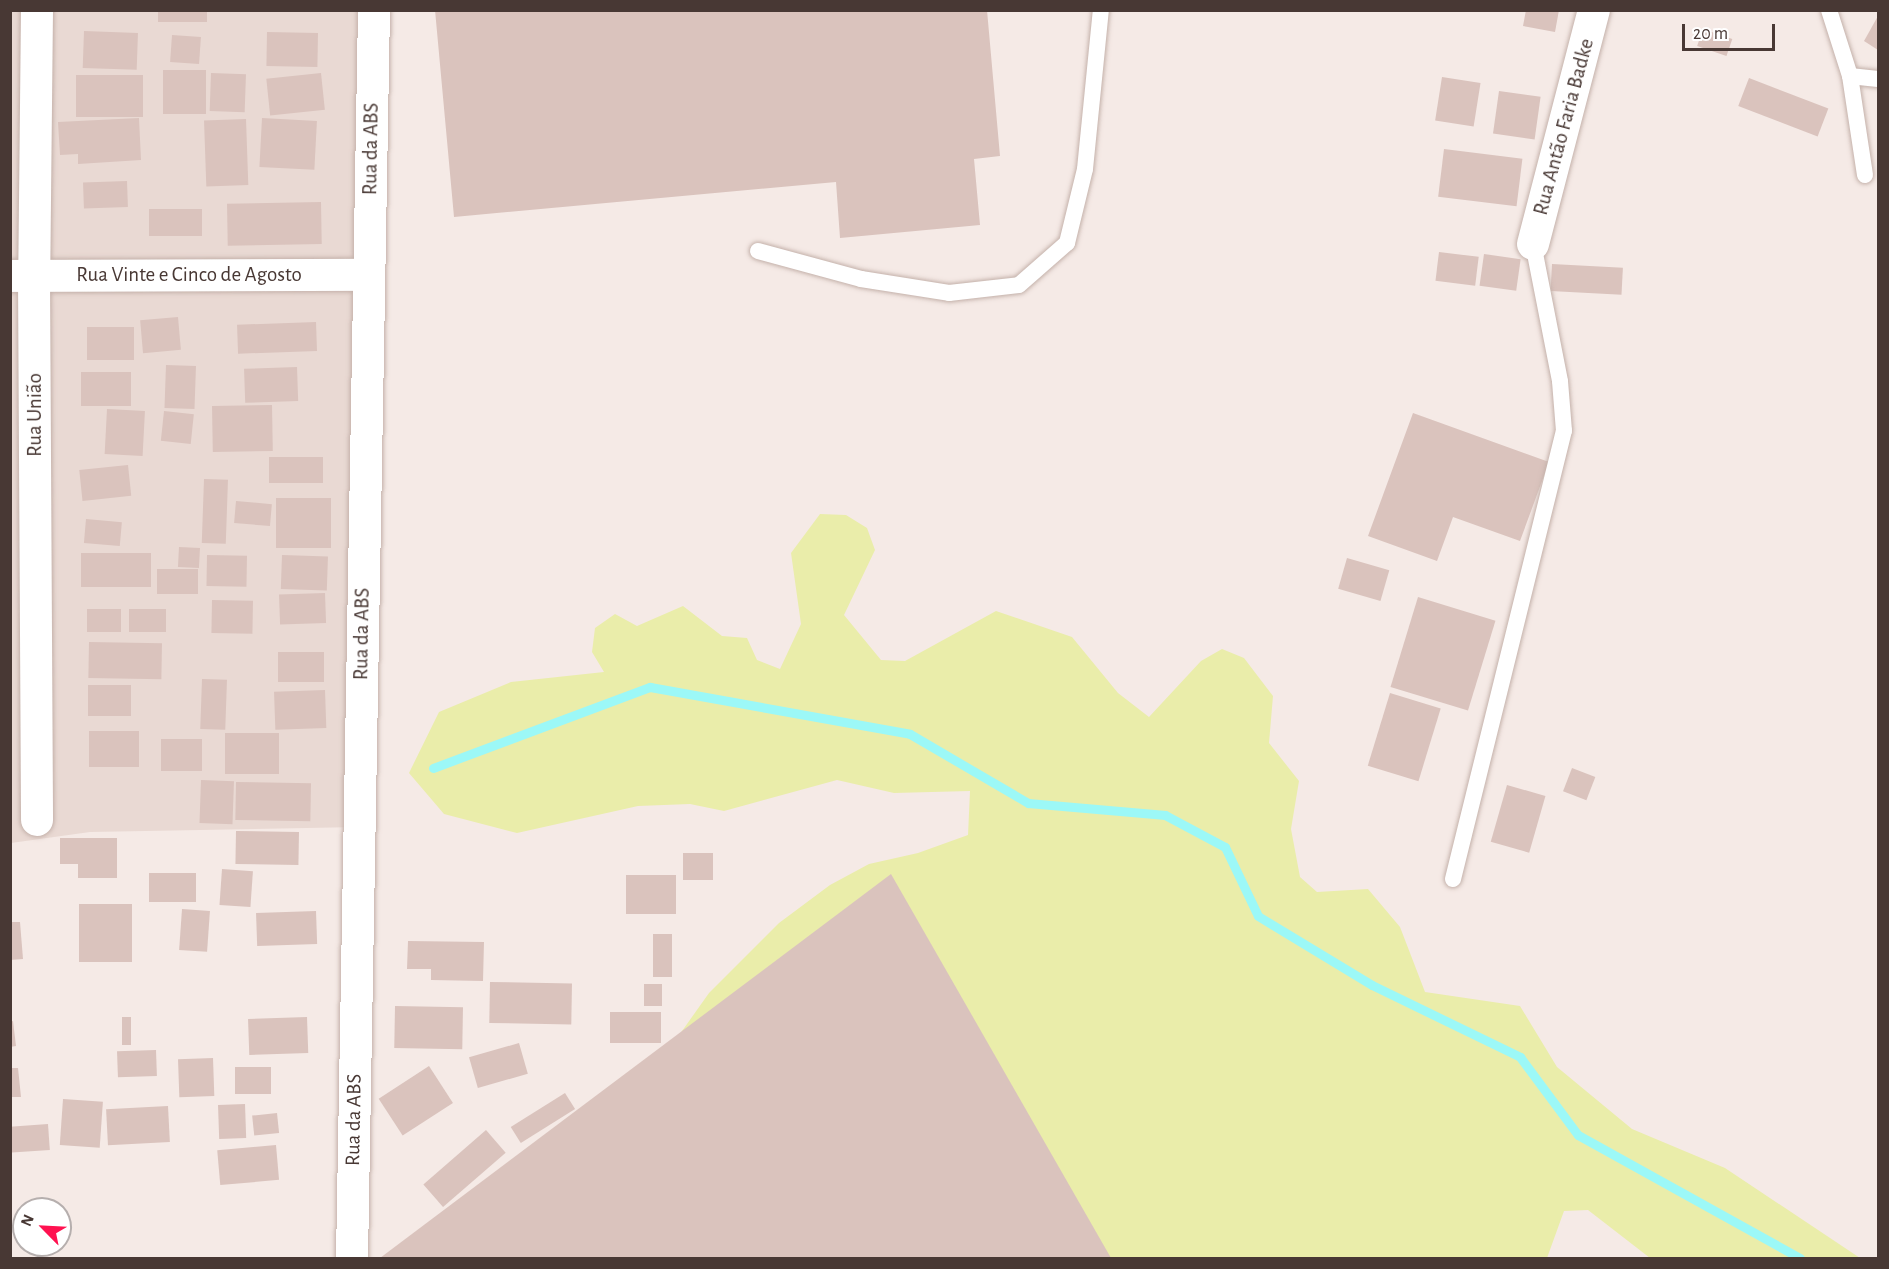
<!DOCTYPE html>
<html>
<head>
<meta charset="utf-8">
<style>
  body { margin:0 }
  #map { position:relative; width:1889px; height:1269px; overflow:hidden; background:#f5eae6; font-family:"Alegreya Sans",sans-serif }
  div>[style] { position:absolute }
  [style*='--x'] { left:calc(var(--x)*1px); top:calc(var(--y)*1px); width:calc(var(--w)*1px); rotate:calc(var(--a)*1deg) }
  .residential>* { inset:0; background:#e9d9d3 }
  .green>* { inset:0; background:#eaedaa }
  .stream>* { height:9px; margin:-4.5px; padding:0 4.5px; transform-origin:4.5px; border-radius:4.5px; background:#9cf8f7 }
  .building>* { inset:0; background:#dac3bd; transform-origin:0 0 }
  .roads { filter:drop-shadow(0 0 2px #c4b1aa) drop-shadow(0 0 2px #c4b1aa) }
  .lane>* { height:16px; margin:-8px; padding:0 8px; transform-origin:8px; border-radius:8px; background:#fff }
  .street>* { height:32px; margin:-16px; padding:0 16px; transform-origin:16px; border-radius:16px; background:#fff }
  span { translate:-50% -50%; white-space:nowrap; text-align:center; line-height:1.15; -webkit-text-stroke:5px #fff; paint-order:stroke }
  .street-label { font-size:21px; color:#483834 }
  .frame { position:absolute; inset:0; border:12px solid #483834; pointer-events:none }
  .north { position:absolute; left:12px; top:1197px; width:60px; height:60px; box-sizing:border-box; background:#fff; border:2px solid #b6afae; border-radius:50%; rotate:294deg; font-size:16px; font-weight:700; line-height:24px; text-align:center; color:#483834 }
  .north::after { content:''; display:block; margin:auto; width:21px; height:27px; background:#ff1250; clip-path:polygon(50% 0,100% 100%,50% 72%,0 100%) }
  .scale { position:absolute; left:1682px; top:24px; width:93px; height:27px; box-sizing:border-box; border:3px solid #483834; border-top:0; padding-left:8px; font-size:18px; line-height:21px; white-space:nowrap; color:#483834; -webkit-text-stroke:4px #fff; paint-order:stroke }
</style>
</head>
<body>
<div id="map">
  <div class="residential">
    <div style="clip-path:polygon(10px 11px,374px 11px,359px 827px,90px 832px,11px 843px)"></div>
  </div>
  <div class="green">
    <div style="clip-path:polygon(820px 514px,846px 515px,867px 528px,875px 550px,844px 615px,881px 660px,905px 661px,996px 611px,1072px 637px,1118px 693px,1149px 717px,1201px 661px,1222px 649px,1244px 658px,1273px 696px,1269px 743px,1299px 781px,1291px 829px,1300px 877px,1317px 892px,1368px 889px,1400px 927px,1425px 992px,1520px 1006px,1557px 1067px,1632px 1129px,1725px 1168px,1860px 1258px,1650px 1258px,1588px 1210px,1564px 1211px,1547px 1258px,1022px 1258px,922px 1221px,665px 1055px,709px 993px,779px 923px,830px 885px,869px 864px,918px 853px,968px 835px,970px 791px,894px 793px,837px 780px,724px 811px,690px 804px,638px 806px,517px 833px,444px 814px,409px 773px,439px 712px,511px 682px,604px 672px,592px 652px,595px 628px,615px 614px,637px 626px,683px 606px,722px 636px,747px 638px,757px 660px,780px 669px,801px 624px,791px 553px)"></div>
  </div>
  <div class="stream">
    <div style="--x:433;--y:768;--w:232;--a:-20.5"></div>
    <div style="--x:650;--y:687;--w:264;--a:10.2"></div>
    <div style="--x:910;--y:734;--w:137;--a:30.3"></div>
    <div style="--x:1028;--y:803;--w:138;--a:5"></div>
    <div style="--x:1165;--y:815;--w:68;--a:28.1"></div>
    <div style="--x:1225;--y:847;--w:76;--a:64.4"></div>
    <div style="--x:1258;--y:916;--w:133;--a:31.2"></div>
    <div style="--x:1372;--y:985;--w:165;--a:25.9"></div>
    <div style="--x:1520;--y:1057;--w:97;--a:53.4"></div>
    <div style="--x:1578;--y:1135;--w:254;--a:29"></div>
  </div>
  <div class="building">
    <div style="left:158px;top:10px;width:49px;height:12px"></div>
    <div style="clip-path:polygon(435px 10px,987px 10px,1000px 156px,974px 159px,980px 225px,840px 238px,836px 182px,454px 217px)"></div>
    <div style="clip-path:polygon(1526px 10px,1559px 10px,1555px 32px,1523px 26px)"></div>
    <div style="clip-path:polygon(1878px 16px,1878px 50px,1864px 41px)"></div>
    <div style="left:1703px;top:29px;width:31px;height:18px;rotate:19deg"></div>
    <div style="left:84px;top:31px;width:54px;height:37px;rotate:2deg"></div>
    <div style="left:267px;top:32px;width:51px;height:34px;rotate:1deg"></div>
    <div style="left:172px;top:35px;width:29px;height:27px;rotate:4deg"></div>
    <div style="left:206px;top:70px;width:44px;height:43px;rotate:90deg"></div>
    <div style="left:211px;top:73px;width:35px;height:38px;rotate:2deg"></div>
    <div style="left:321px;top:73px;width:37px;height:55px;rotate:84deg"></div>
    <div style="left:76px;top:75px;width:67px;height:42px"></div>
    <div style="left:1442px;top:77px;width:39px;height:44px;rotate:9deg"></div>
    <div style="left:1749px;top:78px;width:85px;height:30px;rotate:21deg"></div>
    <div style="left:1499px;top:91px;width:42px;height:43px;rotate:8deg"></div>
    <div style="clip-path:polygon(139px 118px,141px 160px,78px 164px,78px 154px,60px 155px,58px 122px)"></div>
    <div style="left:262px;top:118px;width:55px;height:49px;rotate:3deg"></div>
    <div style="left:246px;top:119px;width:66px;height:42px;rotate:88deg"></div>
    <div style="left:1444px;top:149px;width:79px;height:48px;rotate:7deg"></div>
    <div style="left:127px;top:181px;width:26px;height:44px;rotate:88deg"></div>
    <div style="left:321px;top:202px;width:42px;height:94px;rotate:89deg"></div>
    <div style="left:202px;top:209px;width:27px;height:53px;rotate:90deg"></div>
    <div style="left:1439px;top:252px;width:40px;height:29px;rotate:7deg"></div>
    <div style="left:1484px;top:254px;width:37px;height:32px;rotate:8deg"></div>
    <div style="left:1552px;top:264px;width:71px;height:27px;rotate:3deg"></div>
    <div style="left:178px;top:317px;width:33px;height:38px;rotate:85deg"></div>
    <div style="left:316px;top:322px;width:29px;height:79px;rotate:88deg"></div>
    <div style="left:87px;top:327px;width:47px;height:33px"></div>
    <div style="left:166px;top:365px;width:30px;height:43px;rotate:2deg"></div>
    <div style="left:297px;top:367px;width:34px;height:53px;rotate:88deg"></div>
    <div style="left:81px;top:372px;width:50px;height:34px"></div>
    <div style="left:272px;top:405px;width:46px;height:60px;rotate:89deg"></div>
    <div style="left:107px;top:409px;width:38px;height:45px;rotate:3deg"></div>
    <div style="left:164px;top:411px;width:30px;height:30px;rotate:6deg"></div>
    <div style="clip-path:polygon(1413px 413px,1549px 462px,1520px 541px,1453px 517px,1437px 561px,1368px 536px)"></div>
    <div style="left:323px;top:457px;width:26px;height:54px;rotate:90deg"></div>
    <div style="left:128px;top:465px;width:31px;height:49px;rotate:84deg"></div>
    <div style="left:204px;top:479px;width:24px;height:64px;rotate:2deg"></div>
    <div style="left:276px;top:498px;width:55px;height:50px"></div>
    <div style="left:236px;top:501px;width:36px;height:22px;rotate:5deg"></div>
    <div style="left:86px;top:519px;width:36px;height:24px;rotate:5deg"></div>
    <div style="left:179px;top:547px;width:21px;height:20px;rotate:3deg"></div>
    <div style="left:81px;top:553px;width:70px;height:34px"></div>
    <div style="left:207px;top:555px;width:40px;height:31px;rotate:1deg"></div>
    <div style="left:282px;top:555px;width:46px;height:34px;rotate:2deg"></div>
    <div style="left:1347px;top:558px;width:44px;height:32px;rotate:16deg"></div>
    <div style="left:157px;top:569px;width:41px;height:25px"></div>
    <div style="left:325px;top:593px;width:30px;height:46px;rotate:88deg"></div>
    <div style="left:1418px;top:597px;width:81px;height:94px;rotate:17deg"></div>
    <div style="left:212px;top:600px;width:41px;height:33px;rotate:1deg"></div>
    <div style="left:87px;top:609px;width:34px;height:23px"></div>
    <div style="left:129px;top:609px;width:37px;height:23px"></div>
    <div style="left:89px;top:642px;width:73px;height:36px;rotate:1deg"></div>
    <div style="left:278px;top:652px;width:46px;height:30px"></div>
    <div style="left:202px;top:679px;width:25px;height:50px;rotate:2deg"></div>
    <div style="left:88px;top:685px;width:43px;height:31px"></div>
    <div style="left:325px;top:690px;width:38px;height:51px;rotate:88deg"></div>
    <div style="left:1390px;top:693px;width:53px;height:76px;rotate:17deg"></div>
    <div style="left:89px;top:731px;width:50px;height:36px"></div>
    <div style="left:279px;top:733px;width:41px;height:54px;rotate:90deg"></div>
    <div style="left:161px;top:739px;width:41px;height:32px"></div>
    <div style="left:1572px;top:768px;width:25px;height:25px;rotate:21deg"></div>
    <div style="left:201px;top:780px;width:33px;height:43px;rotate:2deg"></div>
    <div style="left:236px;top:782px;width:75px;height:38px;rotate:1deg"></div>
    <div style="left:1507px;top:785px;width:40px;height:59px;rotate:16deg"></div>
    <div style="left:236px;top:831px;width:63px;height:33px;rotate:1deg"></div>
    <div style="clip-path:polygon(60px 838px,117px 838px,117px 878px,78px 878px,78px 864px,60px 864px)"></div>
    <div style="left:683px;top:853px;width:30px;height:27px"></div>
    <div style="left:222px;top:869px;width:31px;height:36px;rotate:4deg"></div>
    <div style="left:196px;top:873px;width:29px;height:47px;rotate:90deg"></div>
    <div style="clip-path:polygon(891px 874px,1111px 1258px,380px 1258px)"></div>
    <div style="left:626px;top:875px;width:50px;height:39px"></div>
    <div style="left:79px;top:904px;width:53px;height:58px"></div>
    <div style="left:182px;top:909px;width:28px;height:41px;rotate:4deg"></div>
    <div style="left:316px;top:911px;width:33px;height:60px;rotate:88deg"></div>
    <div style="clip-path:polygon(10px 922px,20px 922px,23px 959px,10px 960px)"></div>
    <div style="left:653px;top:934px;width:19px;height:43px"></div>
    <div style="clip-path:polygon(408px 941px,484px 942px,483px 981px,431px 980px,431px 969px,407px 969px)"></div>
    <div style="left:490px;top:982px;width:82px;height:41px;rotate:1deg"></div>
    <div style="left:644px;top:984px;width:18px;height:22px"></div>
    <div style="left:395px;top:1006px;width:68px;height:42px;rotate:1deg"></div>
    <div style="left:610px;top:1012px;width:51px;height:31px"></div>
    <div style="left:122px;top:1017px;width:9px;height:28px"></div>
    <div style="left:307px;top:1017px;width:36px;height:59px;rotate:88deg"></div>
    <div style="clip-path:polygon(13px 1021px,16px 1046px,10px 1047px,10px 1022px)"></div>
    <div style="left:519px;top:1043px;width:32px;height:52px;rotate:74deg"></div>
    <div style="left:156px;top:1050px;width:26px;height:39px;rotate:88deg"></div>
    <div style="left:213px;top:1058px;width:38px;height:35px;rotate:88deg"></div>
    <div style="left:429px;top:1066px;width:44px;height:60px;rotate:57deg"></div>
    <div style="left:235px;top:1067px;width:36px;height:27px"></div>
    <div style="clip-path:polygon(10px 1068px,18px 1068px,21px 1097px,10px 1097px)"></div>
    <div style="left:565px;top:1093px;width:19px;height:64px;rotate:58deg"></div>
    <div style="left:63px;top:1099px;width:40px;height:46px;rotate:4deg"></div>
    <div style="left:245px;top:1104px;width:34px;height:27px;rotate:88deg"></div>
    <div style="left:168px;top:1106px;width:36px;height:62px;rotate:87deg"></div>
    <div style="left:277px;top:1113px;width:20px;height:25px;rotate:84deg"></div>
    <div style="left:48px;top:1124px;width:26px;height:38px;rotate:86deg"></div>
    <div style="left:486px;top:1130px;width:30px;height:83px;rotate:49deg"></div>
    <div style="left:276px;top:1145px;width:35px;height:59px;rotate:85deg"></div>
  </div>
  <div class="roads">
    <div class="lane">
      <div style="--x:1829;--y:10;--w:69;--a:72.3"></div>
      <div style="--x:1865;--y:175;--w:100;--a:-98.6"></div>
      <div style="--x:1850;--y:76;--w:28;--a:6"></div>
      <div style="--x:758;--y:251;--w:107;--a:15.2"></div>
      <div style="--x:861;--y:279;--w:89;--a:9"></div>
      <div style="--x:949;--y:293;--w:70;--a:-6.5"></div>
      <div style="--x:1019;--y:285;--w:64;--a:-41.2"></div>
      <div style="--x:1067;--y:243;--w:76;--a:-76.3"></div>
      <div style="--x:1085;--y:169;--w:160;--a:-84.3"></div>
      <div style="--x:1453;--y:879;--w:462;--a:-76.1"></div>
      <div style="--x:1564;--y:431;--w:50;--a:-94.6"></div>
      <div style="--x:1560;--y:381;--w:140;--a:-101.1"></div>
    </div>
    <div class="street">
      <div style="--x:37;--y:10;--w:266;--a:90.6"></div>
      <div style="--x:34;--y:276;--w:544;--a:89.68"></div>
      <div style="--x:1533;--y:244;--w:242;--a:-75.4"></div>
      <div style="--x:10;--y:276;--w:358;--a:-0.2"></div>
      <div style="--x:352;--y:1258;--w:1248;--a:-88.99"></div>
    </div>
  </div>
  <div class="street-label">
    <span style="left:1564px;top:127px;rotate:-75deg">Rua Antão Faria Badke</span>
    <span style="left:371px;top:149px;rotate:-89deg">Rua da ABS</span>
    <span style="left:189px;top:275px">Rua Vinte e Cinco de Agosto</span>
    <span style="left:35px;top:415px;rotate:-90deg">Rua União</span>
    <span style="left:362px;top:634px;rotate:-89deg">Rua da ABS</span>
    <span style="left:354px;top:1120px;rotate:-89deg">Rua da ABS</span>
  </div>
  <div class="frame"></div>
  <div class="north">N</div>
  <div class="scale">20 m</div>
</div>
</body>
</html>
